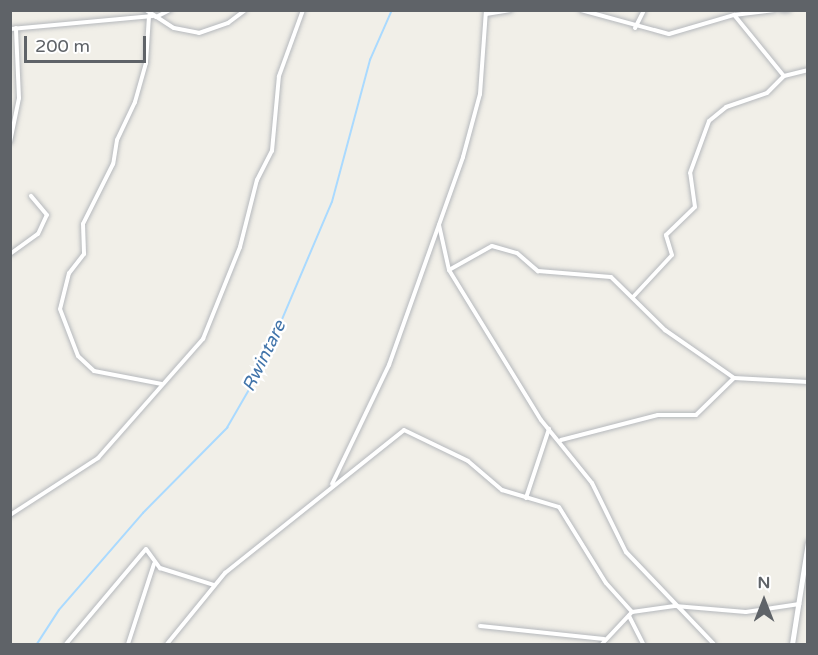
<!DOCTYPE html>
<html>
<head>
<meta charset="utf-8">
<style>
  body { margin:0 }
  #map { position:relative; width:818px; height:655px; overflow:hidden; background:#f1efe8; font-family:"Varela Round",sans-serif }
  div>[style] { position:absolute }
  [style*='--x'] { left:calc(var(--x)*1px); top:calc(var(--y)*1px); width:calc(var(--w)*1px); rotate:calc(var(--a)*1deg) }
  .stream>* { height:1.5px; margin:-0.75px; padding:0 0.75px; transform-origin:0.75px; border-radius:0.75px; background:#aadaff }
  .roads { filter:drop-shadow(0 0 2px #b5b8bc) drop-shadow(0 0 2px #b5b8bc) }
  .minor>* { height:4px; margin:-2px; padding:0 2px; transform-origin:2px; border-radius:2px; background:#fff }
  .secondary>* { height:5px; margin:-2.5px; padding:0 2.5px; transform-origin:2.5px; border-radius:2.5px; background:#fff }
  span { translate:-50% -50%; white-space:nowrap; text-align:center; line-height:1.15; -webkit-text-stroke:5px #fff; paint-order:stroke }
  .water-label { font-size:18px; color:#4174aa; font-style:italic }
  .frame { position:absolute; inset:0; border:12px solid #5f6368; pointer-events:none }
  .north { position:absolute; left:734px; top:571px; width:60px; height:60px; -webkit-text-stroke:4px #fff; paint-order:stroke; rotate:0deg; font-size:16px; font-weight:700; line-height:24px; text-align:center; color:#5f6368 }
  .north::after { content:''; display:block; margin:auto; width:21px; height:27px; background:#5f6368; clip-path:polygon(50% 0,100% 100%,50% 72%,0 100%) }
  .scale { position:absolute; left:24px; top:36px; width:122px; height:27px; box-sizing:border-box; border:3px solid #5f6368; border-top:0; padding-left:8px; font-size:18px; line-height:21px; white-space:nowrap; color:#5f6368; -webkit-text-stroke:4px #fff; paint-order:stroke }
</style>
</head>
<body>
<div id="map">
  <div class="stream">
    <div style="--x:37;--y:644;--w:40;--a:-57.1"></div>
    <div style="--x:59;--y:610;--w:128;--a:-49.1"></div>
    <div style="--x:143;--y:513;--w:120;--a:-45.3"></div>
    <div style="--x:227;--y:428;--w:68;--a:-60"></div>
    <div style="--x:261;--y:369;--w:181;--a:-67"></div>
    <div style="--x:332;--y:202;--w:147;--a:-75"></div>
    <div style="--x:370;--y:60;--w:55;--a:-66.3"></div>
  </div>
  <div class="roads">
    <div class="minor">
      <div style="--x:146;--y:10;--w:33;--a:33"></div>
      <div style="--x:174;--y:28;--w:25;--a:11"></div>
      <div style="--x:199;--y:33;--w:31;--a:-19"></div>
      <div style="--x:228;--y:23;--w:21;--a:-37"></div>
      <div style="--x:581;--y:10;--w:91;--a:15.3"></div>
      <div style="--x:669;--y:34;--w:68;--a:-16.3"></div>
      <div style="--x:734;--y:15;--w:41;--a:-7"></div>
      <div style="--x:781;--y:10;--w:8;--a:0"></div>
      <div style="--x:486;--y:14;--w:25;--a:-9"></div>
      <div style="--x:149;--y:16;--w:47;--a:93.7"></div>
      <div style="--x:146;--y:63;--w:41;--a:105.8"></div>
      <div style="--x:135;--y:102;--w:42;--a:115.3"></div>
      <div style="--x:117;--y:140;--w:24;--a:99"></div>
      <div style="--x:113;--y:164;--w:67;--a:116.6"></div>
      <div style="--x:83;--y:224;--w:30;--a:88"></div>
      <div style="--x:84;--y:254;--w:24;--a:128"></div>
      <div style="--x:69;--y:273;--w:37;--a:104"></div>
      <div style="--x:60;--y:309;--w:50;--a:69"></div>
      <div style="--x:78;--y:356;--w:22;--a:43"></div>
      <div style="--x:94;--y:371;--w:69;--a:10.8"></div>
      <div style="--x:735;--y:16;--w:77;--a:50.8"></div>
      <div style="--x:156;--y:17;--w:16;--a:-27"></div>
      <div style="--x:635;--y:28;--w:20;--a:-63"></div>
      <div style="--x:10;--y:29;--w:144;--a:-5.2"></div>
      <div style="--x:10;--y:142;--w:45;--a:-78.4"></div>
      <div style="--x:19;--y:98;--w:70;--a:-92.5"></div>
      <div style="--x:439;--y:225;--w:46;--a:77.5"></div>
      <div style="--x:449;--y:270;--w:176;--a:58.5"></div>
      <div style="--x:541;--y:420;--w:81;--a:51"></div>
      <div style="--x:592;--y:483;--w:77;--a:63.8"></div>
      <div style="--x:626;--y:552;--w:127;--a:46.3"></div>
      <div style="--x:10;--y:254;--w:34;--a:-36"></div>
      <div style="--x:38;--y:234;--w:21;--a:-65"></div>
      <div style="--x:47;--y:215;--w:25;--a:-130"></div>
      <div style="--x:449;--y:270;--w:49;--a:-29.2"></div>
      <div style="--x:492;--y:246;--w:26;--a:16"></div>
      <div style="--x:517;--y:253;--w:28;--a:41"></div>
      <div style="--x:538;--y:271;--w:73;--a:4.7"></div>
      <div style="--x:611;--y:277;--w:76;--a:44.5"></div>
      <div style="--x:665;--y:330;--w:84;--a:34.8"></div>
      <div style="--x:734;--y:378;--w:74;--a:3.1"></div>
      <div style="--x:633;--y:297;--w:57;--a:-47.1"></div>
      <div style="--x:672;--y:255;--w:21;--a:-107"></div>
      <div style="--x:666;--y:235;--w:40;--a:-44"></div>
      <div style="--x:695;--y:207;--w:34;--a:-98"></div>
      <div style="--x:690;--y:173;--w:55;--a:-69.9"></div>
      <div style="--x:709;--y:121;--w:22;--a:-39"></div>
      <div style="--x:726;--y:107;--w:43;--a:-18.9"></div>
      <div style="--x:767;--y:93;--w:24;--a:-45"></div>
      <div style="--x:784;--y:76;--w:25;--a:-14"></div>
      <div style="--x:561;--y:440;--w:100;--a:-14.5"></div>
      <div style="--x:658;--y:415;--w:38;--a:0"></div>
      <div style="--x:696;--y:415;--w:53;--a:-44.2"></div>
      <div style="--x:332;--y:484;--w:132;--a:-64.4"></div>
      <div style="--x:389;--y:365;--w:221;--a:-70.4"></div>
      <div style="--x:463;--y:157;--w:65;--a:-74.9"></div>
      <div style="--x:480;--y:94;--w:84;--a:-85.9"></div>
      <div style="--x:526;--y:498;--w:73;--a:-71.6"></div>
      <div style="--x:10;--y:515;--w:105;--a:-32.9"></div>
      <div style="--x:98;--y:458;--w:159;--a:-48.6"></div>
      <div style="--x:203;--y:339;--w:99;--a:-68.1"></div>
      <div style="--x:240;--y:247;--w:69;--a:-75.8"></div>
      <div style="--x:257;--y:180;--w:33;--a:-63"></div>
      <div style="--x:272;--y:151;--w:75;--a:-84.7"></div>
      <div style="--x:279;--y:76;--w:70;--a:-70"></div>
      <div style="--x:629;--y:616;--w:31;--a:63"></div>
      <div style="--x:480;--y:626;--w:125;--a:6"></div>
      <div style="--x:66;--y:644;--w:124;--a:-49.9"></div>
      <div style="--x:146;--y:549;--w:24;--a:54"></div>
      <div style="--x:160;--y:568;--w:57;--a:17.5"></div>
      <div style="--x:128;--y:644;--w:84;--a:-72"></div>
      <div style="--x:167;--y:644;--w:92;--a:-50.8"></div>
      <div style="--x:225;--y:573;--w:229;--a:-38.6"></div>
      <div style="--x:404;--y:430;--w:71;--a:25.8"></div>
      <div style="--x:468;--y:461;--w:45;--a:40.5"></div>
      <div style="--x:502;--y:490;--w:59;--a:16.6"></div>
      <div style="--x:559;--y:507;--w:89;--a:58.3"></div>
      <div style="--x:606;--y:583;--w:39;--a:48"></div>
      <div style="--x:602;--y:644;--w:44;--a:-46.8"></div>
      <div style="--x:632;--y:612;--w:43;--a:-7.9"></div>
      <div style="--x:675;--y:606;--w:71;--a:4.8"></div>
      <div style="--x:746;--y:612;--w:54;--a:-8.6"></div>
    </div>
    <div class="secondary">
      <div style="--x:792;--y:644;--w:103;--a:-81.1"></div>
    </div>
  </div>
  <div class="water-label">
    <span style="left:264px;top:356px;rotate:-64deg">Rwintare</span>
  </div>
  <div class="frame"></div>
  <div class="north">N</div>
  <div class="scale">200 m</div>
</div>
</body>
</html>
